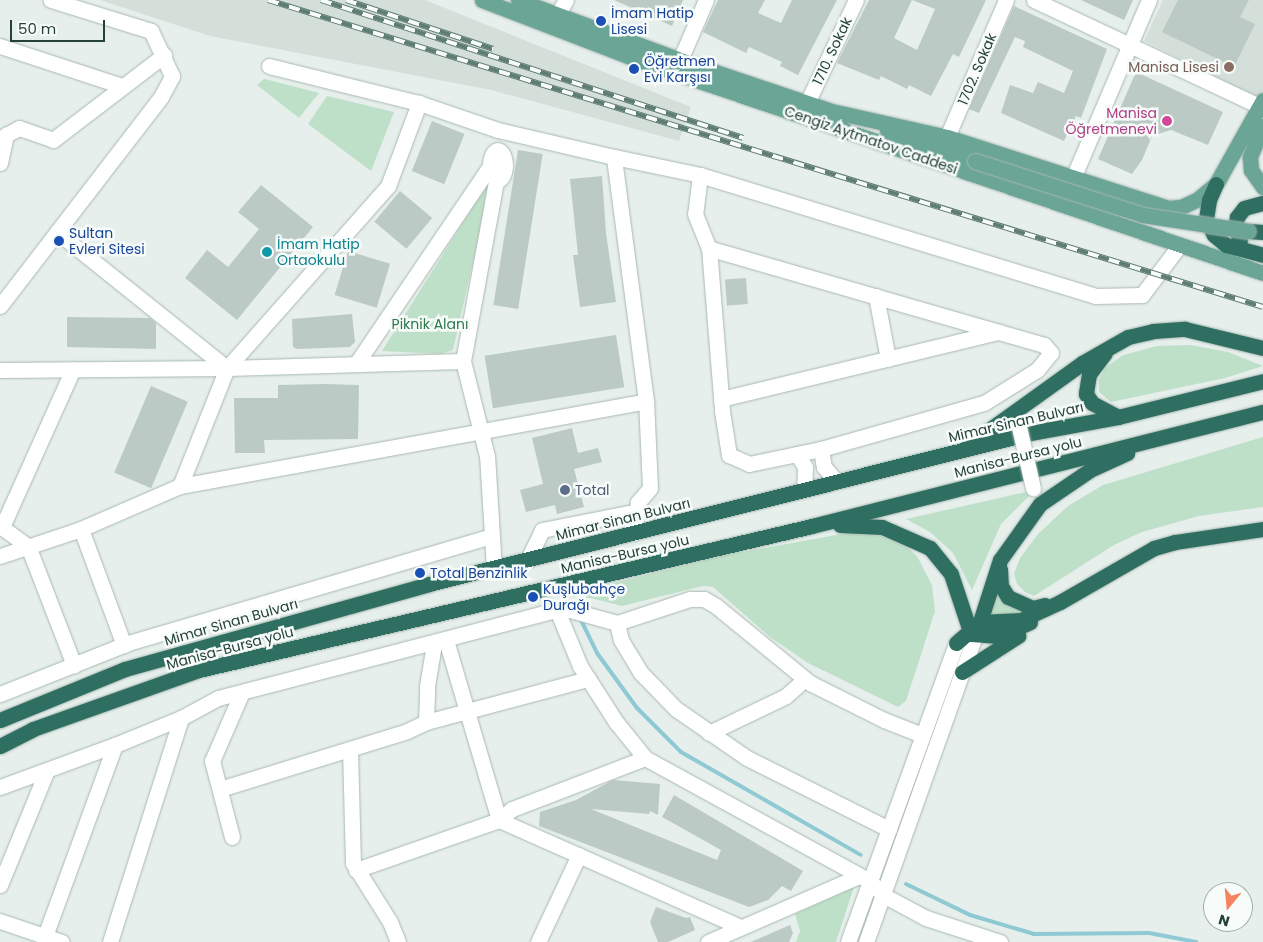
<!DOCTYPE html>
<html>
<head>
<meta charset="utf-8">
<style>
  body { margin:0 }
  #map { position:relative; width:1263px; height:942px; overflow:hidden; background:#e6efeb; font-family:Poppins,sans-serif }
  div>[style] { position:absolute }
  [style*='--x'] { left:calc(var(--x)*1px); top:calc(var(--y)*1px); width:calc(var(--w)*1px); rotate:calc(var(--a)*1deg) }
  .built>* { inset:0; background:#d4dfda }
  .green>* { inset:0; background:#bfe0c8 }
  .stream>* { height:4px; margin:-2px; padding:0 2px; transform-origin:2px; border-radius:2px; background:#8ec9d4 }
  .building>* { inset:0; background:#bbcac4; transform-origin:0 0 }
  .roads { filter:drop-shadow(0 0 1px #a8b8b2) drop-shadow(0 0 1px #a8b8b2) }
  .minor>* { height:15px; margin:-7.5px; padding:0 7.5px; transform-origin:7.5px; border-radius:7.5px; background:#fff }
  .minor>.ring { margin:-7.5px; padding:0; box-sizing:content-box; background:none; border:15px solid #fff; border-radius:50% }
  .major>* { height:15px; margin:-7.5px; padding:0 7.5px; transform-origin:7.5px; border-radius:7.5px; background:#6aa596 }
  .highway>* { height:15px; margin:-7.5px; padding:0 7.5px; transform-origin:7.5px; border-radius:7.5px; background:#2f6f62 }
  .rail>* { height:5.5px; margin-top:-2.75px; transform-origin:0; background:repeating-linear-gradient(90deg,#f7fbf9 0 11px,#5f7d75 0 22px); box-sizing:border-box; border-block:1px solid #5f7d75 }
  .bridges { filter:drop-shadow(0 0 1px #a8b8b2) drop-shadow(0 0 1px #a8b8b2) }
  .minor-bridge>* { height:15px; margin:-7.5px; padding:0 7.5px; transform-origin:7.5px; border-radius:7.5px; background:#fff }
  .major-bridge>* { height:15px; margin:-7.5px; padding:0 7.5px; transform-origin:7.5px; border-radius:7.5px; background:#6aa596 }
  .dots>* { width:14px; height:14px; translate:-50% -50%; box-sizing:border-box; border:2px solid #f7fbf9; border-radius:50% }
  span { translate:-50% -50%; white-space:nowrap; text-align:center; line-height:1.15; -webkit-text-stroke:5px #f7fbf9; paint-order:stroke }
  .transit-label { font-size:14px; color:#164399 }
  .left { translate:0 -50%; text-align:left }
  .street-label { font-size:14px; color:#24423a }
  .education-label { font-size:14px; color:#785e54 }
  .right { translate:-100% -50%; text-align:right }
  .hotel-label { font-size:14px; color:#b23c85 }
  .culture-label { font-size:14px; color:#0d838f }
  .park-label { font-size:14px; color:#2d7a4b }
  .service-label { font-size:14px; color:#4e5e75 }
  .north { position:absolute; left:1203px; top:882px; width:50px; height:50px; box-sizing:border-box; background:#f7fbf9; border:1px solid #a3b1ad; border-radius:50%; rotate:197deg; font-size:14px; font-weight:700; line-height:20px; text-align:center; color:#24423a }
  .north::after { content:''; display:block; margin:auto; width:18px; height:22px; background:#f4845f; clip-path:polygon(50% 0,100% 100%,50% 72%,0 100%) }
  .scale { position:absolute; left:10px; top:20px; width:95px; height:22px; box-sizing:border-box; border:2px solid #24423a; border-top:0; padding-left:6px; font-size:15px; line-height:18px; white-space:nowrap; color:#24423a; -webkit-text-stroke:4px #f7fbf9; paint-order:stroke }
</style>
</head>
<body>
<div id="map">
  <div class="built">
    <div style="clip-path:polygon(100px 0,425px 0,691px 107px,679px 141px,491px 90px,210px 36px)"></div>
    <div style="clip-path:polygon(1163px 0,1263px 0,1263px 93px,1260px 99px,1144px 41px)"></div>
  </div>
  <div class="green">
    <div style="clip-path:polygon(264px 79px,265px 79px,319px 93px,299px 118px,257px 85px)"></div>
    <div style="clip-path:polygon(327px 96px,394px 112px,371px 171px,308px 124px)"></div>
    <div style="clip-path:polygon(491px 183px,453px 350px,441px 354px,382px 351px,484px 189px)"></div>
    <div style="clip-path:polygon(1191px 345px,1228px 352px,1263px 366px,1225px 378px,1111px 402px,1099px 392px,1099px 379px,1105px 368px,1123px 355px,1157px 346px)"></div>
    <div style="clip-path:polygon(1263px 437px,1263px 507px,1199px 516px,1142px 532px,1114px 545px,1034px 596px,1025px 592px,1017px 584px,1014px 574px,1020px 558px,1038px 534px,1068px 506px,1103px 485px)"></div>
    <div style="clip-path:polygon(1035px 490px,1001px 524px,972px 590px,953px 553px,930px 532px,906px 519px)"></div>
    <div style="clip-path:polygon(847px 533px,881px 536px,907px 547px,917px 556px,932px 585px,935px 611px,906px 701px,898px 707px,808px 663px,770px 637px,713px 587px,703px 586px,622px 606px,591px 598px,562px 596px,726px 555px)"></div>
    <div style="clip-path:polygon(996px 595px,1004px 603px,1024px 613px,989px 615px)"></div>
    <div style="clip-path:polygon(854px 887px,836px 942px,796px 942px,800px 931px,795px 914px)"></div>
  </div>
  <div class="stream">
    <div style="--x:580;--y:618;--w:39;--a:64"></div>
    <div style="--x:597;--y:653;--w:68;--a:54"></div>
    <div style="--x:637;--y:708;--w:62;--a:45"></div>
    <div style="--x:681;--y:752;--w:207;--a:29.8"></div>
    <div style="--x:906;--y:884;--w:71;--a:25.8"></div>
    <div style="--x:970;--y:915;--w:67;--a:16.5"></div>
    <div style="--x:1034;--y:934;--w:115;--a:-0.5"></div>
    <div style="--x:1149;--y:933;--w:48;--a:10.8"></div>
  </div>
  <div class="building">
    <div style="clip-path:polygon(614px 0,683px 0,672px 26px)"></div>
    <div style="clip-path:polygon(718px 0,765px 0,758px 13px,781px 23px,792px 0,837px 0,798px 75px,780px 66px,782px 62px,749px 47px,746px 53px,703px 32px)"></div>
    <div style="clip-path:polygon(869px 0,912px 0,894px 38px,917px 50px,935px 9px,912px 0,986px 0,959px 57px,953px 54px,931px 96px,909px 85px,907px 89px,881px 76px,879px 80px,837px 63px)"></div>
    <div style="clip-path:polygon(1081px 0,1133px 0,1124px 20px)"></div>
    <div style="clip-path:polygon(1178px 0,1249px 0,1240px 17px,1255px 24px,1234px 67px,1162px 32px)"></div>
    <div style="clip-path:polygon(1014px 6px,1107px 49px,1081px 118px,1076px 116px,1064px 141px,1001px 113px,1010px 85px,1033px 93px,1038px 82px,1064px 93px,1073px 71px,1023px 47px,1025px 41px,1015px 37px,979px 113px,969px 109px)"></div>
    <div style="clip-path:polygon(1136px 72px,1223px 112px,1208px 145px,1171px 130px,1152px 136px,1142px 160px,1132px 174px,1098px 159px)"></div>
    <div style="left:432px;top:121px;width:35px;height:54px;rotate:22deg"></div>
    <div style="left:518px;top:150px;width:25px;height:157px;rotate:9deg"></div>
    <div style="clip-path:polygon(602px 176px,606px 233px,616px 302px,580px 307px,573px 255px,578px 255px,570px 179px)"></div>
    <div style="clip-path:polygon(261px 185px,313px 227px,237px 320px,185px 278px,207px 250px,228px 267px,259px 229px,238px 212px)"></div>
    <div style="left:400px;top:191px;width:42px;height:40px;rotate:40deg"></div>
    <div style="left:348px;top:251px;width:44px;height:46px;rotate:17deg"></div>
    <div style="left:746px;top:278px;width:26px;height:21px;rotate:86deg"></div>
    <div style="clip-path:polygon(352px 314px,355px 342px,350px 347px,297px 349px,293px 347px,292px 319px)"></div>
    <div style="clip-path:polygon(67px 317px,150px 318px,156px 323px,156px 349px,67px 347px)"></div>
    <div style="left:616px;top:335px;width:53px;height:133px;rotate:81deg"></div>
    <div style="clip-path:polygon(324px 384px,359px 385px,358px 439px,264px 440px,265px 453px,235px 453px,234px 398px,278px 398px,278px 385px)"></div>
    <div style="left:151px;top:386px;width:40px;height:94px;rotate:23deg"></div>
    <div style="clip-path:polygon(572px 428px,578px 453px,598px 448px,602px 462px,574px 469px,584px 507px,557px 514px,555px 505px,526px 512px,520px 490px,543px 484px,532px 438px)"></div>
    <div style="clip-path:polygon(613px 780px,660px 784px,658px 815px,650px 811px,649px 814px,591px 809px,717px 860px,721px 850px,662px 817px,674px 795px,803px 871px,791px 891px,782px 886px,768px 900px,749px 907px,539px 826px,540px 812px,576px 800px)"></div>
    <div style="clip-path:polygon(656px 907px,686px 918px,690px 917px,695px 930px,668px 942px,658px 942px,650px 922px)"></div>
    <div style="clip-path:polygon(790px 925px,793px 933px,789px 942px,751px 942px)"></div>
  </div>
  <div class="roads">
    <div class="minor">
      <div style="--x:1034;--y:0;--w:253;--a:25.2"></div>
      <div style="--x:557;--y:15;--w:17;--a:-59"></div>
      <div style="--x:0;--y:46;--w:128;--a:18.2"></div>
      <div style="--x:680;--y:60;--w:65;--a:-66.6"></div>
      <div style="--x:269;--y:66;--w:154;--a:13.9"></div>
      <div style="--x:419;--y:103;--w:83;--a:18.9"></div>
      <div style="--x:498;--y:130;--w:119;--a:13.1"></div>
      <div style="--x:807;--y:103;--w:114;--a:-64.6"></div>
      <div style="--x:947;--y:137;--w:149;--a:-66.7"></div>
      <div class="ring" style="left:490px;top:150px;width:-3px;height:-3px"></div>
      <div style="--x:0;--y:163;--w:29;--a:-78"></div>
      <div style="--x:6;--y:135;--w:15;--a:-28"></div>
      <div style="--x:19;--y:128;--w:36;--a:19"></div>
      <div style="--x:53;--y:140;--w:140;--a:-37.4"></div>
      <div style="--x:700;--y:175;--w:39;--a:97"></div>
      <div style="--x:695;--y:214;--w:37;--a:68"></div>
      <div style="--x:709;--y:248;--w:164;--a:85.4"></div>
      <div style="--x:722;--y:411;--w:45;--a:81"></div>
      <div style="--x:729;--y:455;--w:22;--a:24"></div>
      <div style="--x:749;--y:464;--w:74;--a:-11.8"></div>
      <div style="--x:821;--y:449;--w:169;--a:-15.8"></div>
      <div style="--x:984;--y:403;--w:62;--a:-31.9"></div>
      <div style="--x:1037;--y:370;--w:22;--a:-51"></div>
      <div style="--x:1051;--y:353;--w:11;--a:-131"></div>
      <div style="--x:1044;--y:345;--w:349;--a:-163.9"></div>
      <div style="--x:1073;--y:178;--w:194;--a:-66.9"></div>
      <div style="--x:57;--y:232;--w:218;--a:38.7"></div>
      <div style="--x:876;--y:296;--w:64;--a:79.2"></div>
      <div style="--x:0;--y:306;--w:264;--a:-52.4"></div>
      <div style="--x:161;--y:97;--w:24;--a:-62"></div>
      <div style="--x:172;--y:76;--w:50;--a:-115"></div>
      <div style="--x:151;--y:31;--w:105;--a:-162.8"></div>
      <div style="--x:356;--y:364;--w:244;--a:-55.9"></div>
      <div style="--x:0;--y:370;--w:227;--a:-0.5"></div>
      <div style="--x:227;--y:368;--w:236;--a:-1.7"></div>
      <div style="--x:721;--y:399;--w:286;--a:-13.6"></div>
      <div style="--x:821;--y:449;--w:18;--a:81"></div>
      <div style="--x:824;--y:467;--w:18;--a:49"></div>
      <div style="--x:797;--y:454;--w:15;--a:58"></div>
      <div style="--x:805;--y:467;--w:23;--a:92"></div>
      <div style="--x:180;--y:486;--w:127;--a:-68.3"></div>
      <div style="--x:227;--y:368;--w:243;--a:-48.5"></div>
      <div style="--x:388;--y:186;--w:89;--a:-69.5"></div>
      <div style="--x:0;--y:526;--w:34;--a:36"></div>
      <div style="--x:28;--y:546;--w:128;--a:68.9"></div>
      <div style="--x:2;--y:527;--w:173;--a:-65.8"></div>
      <div style="--x:81;--y:529;--w:124;--a:69.7"></div>
      <div style="--x:634;--y:533;--w:31;--a:-83"></div>
      <div style="--x:638;--y:502;--w:18;--a:-49"></div>
      <div style="--x:650;--y:488;--w:87;--a:-92.6"></div>
      <div style="--x:646;--y:401;--w:246;--a:-97.5"></div>
      <div style="--x:614;--y:157;--w:88;--a:11.8"></div>
      <div style="--x:700;--y:175;--w:413;--a:17"></div>
      <div style="--x:1095;--y:296;--w:47;--a:-1.2"></div>
      <div style="--x:1142;--y:295;--w:61;--a:-52.9"></div>
      <div style="--x:0;--y:556;--w:85;--a:-18.4"></div>
      <div style="--x:81;--y:529;--w:108;--a:-23.5"></div>
      <div style="--x:180;--y:486;--w:474;--a:-10.3"></div>
      <div style="--x:527;--y:561;--w:34;--a:-64"></div>
      <div style="--x:542;--y:530;--w:89;--a:-11.1"></div>
      <div style="--x:629;--y:513;--w:16;--a:76"></div>
      <div style="--x:494;--y:569;--w:113;--a:-93.5"></div>
      <div style="--x:487;--y:456;--w:98;--a:-104.2"></div>
      <div style="--x:463;--y:361;--w:204;--a:-79.6"></div>
      <div style="--x:557;--y:610;--w:61;--a:67.7"></div>
      <div style="--x:580;--y:666;--w:67;--a:57.3"></div>
      <div style="--x:616;--y:722;--w:46;--a:51.1"></div>
      <div style="--x:645;--y:758;--w:256;--a:28.7"></div>
      <div style="--x:870;--y:881;--w:19;--a:47"></div>
      <div style="--x:883;--y:895;--w:49;--a:28.1"></div>
      <div style="--x:926;--y:918;--w:78;--a:18"></div>
      <div style="--x:617;--y:623;--w:17;--a:77"></div>
      <div style="--x:621;--y:640;--w:37;--a:59"></div>
      <div style="--x:640;--y:672;--w:52;--a:45.8"></div>
      <div style="--x:676;--y:709;--w:86;--a:34.6"></div>
      <div style="--x:747;--y:758;--w:159;--a:26.6"></div>
      <div style="--x:446;--y:640;--w:188;--a:73.6"></div>
      <div style="--x:499;--y:820;--w:17;--a:-40"></div>
      <div style="--x:512;--y:809;--w:142;--a:-21"></div>
      <div style="--x:0;--y:694;--w:138;--a:-21.7"></div>
      <div style="--x:128;--y:643;--w:379;--a:-16.4"></div>
      <div style="--x:426;--y:722;--w:168;--a:-14.9"></div>
      <div style="--x:709;--y:733;--w:85;--a:-25.7"></div>
      <div style="--x:786;--y:696;--w:25;--a:-42"></div>
      <div style="--x:350;--y:749;--w:114;--a:88.5"></div>
      <div style="--x:353;--y:863;--w:70;--a:57.9"></div>
      <div style="--x:390;--y:922;--w:22;--a:68"></div>
      <div style="--x:0;--y:787;--w:122;--a:-20.1"></div>
      <div style="--x:115;--y:745;--w:71;--a:-22.2"></div>
      <div style="--x:181;--y:718;--w:42;--a:-28.4"></div>
      <div style="--x:218;--y:698;--w:350;--a:-14.6"></div>
      <div style="--x:557;--y:610;--w:13;--a:0"></div>
      <div style="--x:570;--y:610;--w:49;--a:15.5"></div>
      <div style="--x:617;--y:623;--w:77;--a:-18.2"></div>
      <div style="--x:690;--y:599;--w:14;--a:0"></div>
      <div style="--x:704;--y:599;--w:14;--a:30"></div>
      <div style="--x:716;--y:606;--w:122;--a:39.3"></div>
      <div style="--x:810;--y:683;--w:83;--a:26.6"></div>
      <div style="--x:884;--y:720;--w:41;--a:21.5"></div>
      <div style="--x:220;--y:789;--w:196;--a:-17.2"></div>
      <div style="--x:407;--y:731;--w:21;--a:-25"></div>
      <div style="--x:426;--y:722;--w:36;--a:-88"></div>
      <div style="--x:427;--y:686;--w:43;--a:-80.5"></div>
      <div style="--x:232;--y:837;--w:79;--a:-104.7"></div>
      <div style="--x:212;--y:761;--w:75;--a:-66.5"></div>
      <div style="--x:356;--y:870;--w:151;--a:-19.3"></div>
      <div style="--x:499;--y:820;--w:265;--a:23.9"></div>
      <div style="--x:0;--y:885;--w:122;--a:-67.8"></div>
      <div style="--x:0;--y:921;--w:65;--a:18.7"></div>
      <div style="--x:45;--y:936;--w:203;--a:-69.9"></div>
      <div style="--x:110;--y:942;--w:235;--a:-72.4"></div>
      <div style="--x:538;--y:942;--w:96;--a:-64.8"></div>
      <div style="--x:708;--y:942;--w:165;--a:-23.6"></div>
      <div style="--x:848;--y:942;--w:318;--a:-70.1"></div>
      <div style="--x:866;--y:942;--w:325;--a:-70.4"></div>
    </div>
    <div class="major">
      <div style="--x:482;--y:0;--w:167;--a:21"></div>
      <div style="--x:638;--y:60;--w:660;--a:18.82"></div>
      <div style="--x:518;--y:0;--w:173;--a:20.3"></div>
      <div style="--x:680;--y:60;--w:175;--a:18.6"></div>
      <div style="--x:836;--y:112;--w:114;--a:12.7"></div>
      <div style="--x:947;--y:137;--w:232;--a:17.8"></div>
      <div style="--x:1168;--y:208;--w:13;--a:-4"></div>
      <div style="--x:1181;--y:207;--w:19;--a:-25"></div>
      <div style="--x:1198;--y:199;--w:23;--a:-40"></div>
      <div style="--x:1216;--y:184;--w:96;--a:-60.8"></div>
      <div style="--x:1263;--y:126;--w:34;--a:113"></div>
      <div style="--x:1250;--y:157;--w:13;--a:86"></div>
      <div style="--x:1251;--y:170;--w:21;--a:55"></div>
      <div style="--x:887;--y:130;--w:93;--a:19.4"></div>
    </div>
    <div class="highway">
      <div style="--x:1216;--y:184;--w:17;--a:114"></div>
      <div style="--x:1209;--y:200;--w:20;--a:99"></div>
      <div style="--x:1206;--y:220;--w:17;--a:62"></div>
      <div style="--x:1214;--y:235;--w:16;--a:40"></div>
      <div style="--x:1226;--y:245;--w:38;--a:15"></div>
      <div style="--x:1248;--y:231;--w:15;--a:4"></div>
      <div style="--x:1240;--y:240;--w:13;--a:-113"></div>
      <div style="--x:1235;--y:228;--w:11;--a:-80"></div>
      <div style="--x:1237;--y:217;--w:11;--a:-52"></div>
      <div style="--x:1244;--y:208;--w:20;--a:-15"></div>
      <div style="--x:1105;--y:353;--w:26;--a:127"></div>
      <div style="--x:1089;--y:374;--w:20;--a:99"></div>
      <div style="--x:1086;--y:394;--w:11;--a:56"></div>
      <div style="--x:1092;--y:403;--w:30;--a:28"></div>
      <div style="--x:968;--y:445;--w:140;--a:-35.7"></div>
      <div style="--x:1082;--y:363;--w:53;--a:-29.5"></div>
      <div style="--x:1128;--y:337;--w:26;--a:-13"></div>
      <div style="--x:1153;--y:331;--w:32;--a:-4"></div>
      <div style="--x:1185;--y:329;--w:80;--a:13.7"></div>
      <div style="--x:840;--y:525;--w:42;--a:2.7"></div>
      <div style="--x:882;--y:527;--w:52;--a:23.6"></div>
      <div style="--x:930;--y:548;--w:33;--a:51"></div>
      <div style="--x:951;--y:574;--w:63;--a:71.6"></div>
      <div style="--x:971;--y:634;--w:28;--a:4"></div>
      <div style="--x:999;--y:636;--w:34;--a:-24"></div>
      <div style="--x:1000;--y:569;--w:17;--a:87"></div>
      <div style="--x:1001;--y:586;--w:13;--a:58"></div>
      <div style="--x:1008;--y:597;--w:27;--a:24"></div>
      <div style="--x:1033;--y:608;--w:12;--a:-14"></div>
      <div style="--x:977;--y:631;--w:75;--a:-72.1"></div>
      <div style="--x:1000;--y:560;--w:69;--a:-54.5"></div>
      <div style="--x:1040;--y:504;--w:60;--a:-34.2"></div>
      <div style="--x:1090;--y:470;--w:41;--a:-24.7"></div>
      <div style="--x:956;--y:643;--w:32;--a:-41"></div>
      <div style="--x:980;--y:622;--w:41;--a:-2.8"></div>
      <div style="--x:1021;--y:620;--w:43;--a:-24.8"></div>
      <div style="--x:1060;--y:602;--w:108;--a:-29.9"></div>
      <div style="--x:1154;--y:548;--w:22;--a:-16"></div>
      <div style="--x:1175;--y:542;--w:89;--a:-8.4"></div>
      <div style="--x:962;--y:672;--w:67;--a:-32.7"></div>
      <div style="--x:0;--y:720;--w:135;--a:-22.2"></div>
      <div style="--x:125;--y:669;--w:316;--a:-15.6"></div>
      <div style="--x:429;--y:584;--w:620;--a:-14.1"></div>
      <div style="--x:1030;--y:433;--w:89;--a:-10.3"></div>
      <div style="--x:1118;--y:417;--w:149;--a:-13.9"></div>
      <div style="--x:0;--y:746;--w:37;--a:-27"></div>
      <div style="--x:33;--y:729;--w:176;--a:-19.6"></div>
      <div style="--x:199;--y:670;--w:630;--a:-13.22"></div>
      <div style="--x:812;--y:526;--w:465;--a:-14.2"></div>
    </div>
  </div>
  <div class="rail">
    <div style="--x:268;--y:0;--w:1041;--a:17.15"></div>
    <div style="--x:321;--y:0;--w:444;--a:18.1"></div>
    <div style="--x:346;--y:0;--w:155;--a:18.4"></div>
  </div>
  <div class="bridges">
    <div class="minor-bridge">
      <div style="--x:1019;--y:427;--w:63;--a:77.1"></div>
    </div>
    <div class="major-bridge">
      <div style="--x:975;--y:161;--w:176;--a:17.8"></div>
      <div style="--x:1143;--y:215;--w:106;--a:8.7"></div>
    </div>
  </div>
  <div class="dots">
    <div style="left:601px;top:21px;background:#1a4fb4"></div>
    <div style="left:1229px;top:67px;background:#8d6e63"></div>
    <div style="left:634px;top:69px;background:#1a4fb4"></div>
    <div style="left:1167px;top:121px;background:#d1479c"></div>
    <div style="left:59px;top:241px;background:#1a4fb4"></div>
    <div style="left:267px;top:252px;background:#0f9aa8"></div>
    <div style="left:565px;top:490px;background:#5c6f8a"></div>
    <div style="left:420px;top:573px;background:#1a4fb4"></div>
    <div style="left:533px;top:597px;background:#1a4fb4"></div>
  </div>
  <div class="transit-label">
    <span class="left" style="left:611px;top:21px">İmam Hatip<br>Lisesi</span>
    <span class="left" style="left:644px;top:69px">Öğretmen<br>Evi Karşısı</span>
    <span class="left" style="left:69px;top:241px">Sultan<br>Evleri Sitesi</span>
    <span class="left" style="left:430px;top:573px">Total Benzinlik</span>
    <span class="left" style="left:543px;top:597px">Kuşlubahçe<br>Durağı</span>
  </div>
  <div class="street-label">
    <span style="left:832px;top:51px;rotate:-65deg">1710. Sokak</span>
    <span style="left:977px;top:69px;rotate:-67deg">1702. Sokak</span>
    <span style="left:871px;top:140px;rotate:19deg">Cengiz Aytmatov Caddesi</span>
    <span style="left:1016px;top:422px;rotate:-13deg">Mimar Sinan Bulvarı</span>
    <span style="left:1018px;top:457px;rotate:-14deg">Manisa-Bursa yolu</span>
    <span style="left:623px;top:519px;rotate:-14deg">Mimar Sinan Bulvarı</span>
    <span style="left:625px;top:554px;rotate:-13deg">Manisa-Bursa yolu</span>
    <span style="left:231px;top:622px;rotate:-16deg">Mimar Sinan Bulvarı</span>
    <span style="left:230px;top:648px;rotate:-15deg">Manisa-Bursa yolu</span>
  </div>
  <div class="education-label">
    <span class="right" style="left:1219px;top:67px">Manisa Lisesi</span>
  </div>
  <div class="hotel-label">
    <span class="right" style="left:1157px;top:121px">Manisa<br>Öğretmenevi</span>
  </div>
  <div class="culture-label">
    <span class="left" style="left:277px;top:252px">İmam Hatip<br>Ortaokulu</span>
  </div>
  <div class="park-label">
    <span style="left:430px;top:324px">Piknik Alanı</span>
  </div>
  <div class="service-label">
    <span class="left" style="left:575px;top:490px">Total</span>
  </div>
  <div class="north">N</div>
  <div class="scale">50 m</div>
</div>
</body>
</html>
